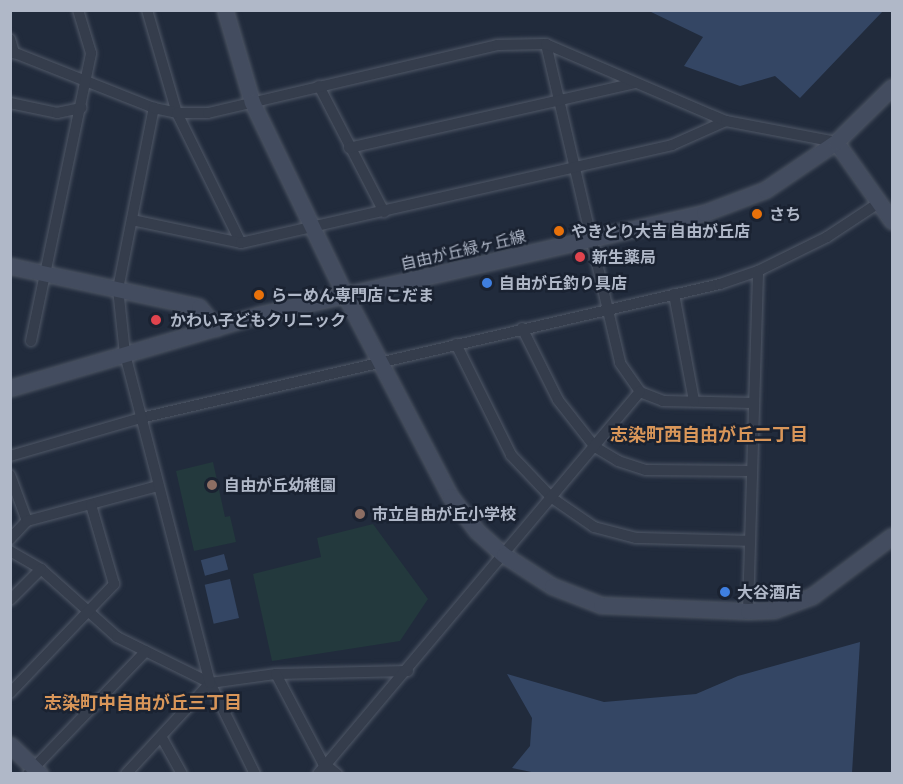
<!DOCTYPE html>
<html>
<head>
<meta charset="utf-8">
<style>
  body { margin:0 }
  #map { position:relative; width:903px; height:784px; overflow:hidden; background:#212b3c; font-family:Commissioner,"Noto Sans JP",sans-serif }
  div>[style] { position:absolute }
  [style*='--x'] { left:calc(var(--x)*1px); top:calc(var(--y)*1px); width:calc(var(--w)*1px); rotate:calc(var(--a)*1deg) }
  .green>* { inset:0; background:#23393d }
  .water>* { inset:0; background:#344664; transform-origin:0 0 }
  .roads { filter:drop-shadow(0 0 2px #505867) drop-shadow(0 0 2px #505867) }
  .street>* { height:10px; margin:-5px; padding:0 5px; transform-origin:5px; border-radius:5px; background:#353d4c }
  .secondary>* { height:15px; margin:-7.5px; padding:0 7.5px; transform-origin:7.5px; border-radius:7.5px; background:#434c5f }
  .dots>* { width:16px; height:16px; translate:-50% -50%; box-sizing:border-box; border:3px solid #1a2231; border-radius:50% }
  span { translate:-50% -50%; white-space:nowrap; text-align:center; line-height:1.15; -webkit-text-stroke:5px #1a2231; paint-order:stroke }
  .poi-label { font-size:16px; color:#b0b8c8; font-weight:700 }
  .left { translate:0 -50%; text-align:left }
  .street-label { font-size:16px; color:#b0b8c8 }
  .neighbourhood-label { font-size:18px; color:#d99659; font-weight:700 }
  .frame { position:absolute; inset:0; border:12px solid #b0b8c8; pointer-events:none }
</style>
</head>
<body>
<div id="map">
  <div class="green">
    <div style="clip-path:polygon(213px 462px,225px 517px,230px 516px,236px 542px,194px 551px,176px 471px)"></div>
    <div style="clip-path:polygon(373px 524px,428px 599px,400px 641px,272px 661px,253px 574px,321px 557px,317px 538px)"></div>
  </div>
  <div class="water">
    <div style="clip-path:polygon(649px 11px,883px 11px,800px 98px,775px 76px,740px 86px,684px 66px,703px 37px)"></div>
    <div style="left:224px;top:554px;width:16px;height:24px;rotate:75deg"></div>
    <div style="left:230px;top:579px;width:40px;height:26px;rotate:77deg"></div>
    <div style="clip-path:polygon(860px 642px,852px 773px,541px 774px,512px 768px,530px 746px,532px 718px,507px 674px,604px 702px,696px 694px,738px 676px)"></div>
  </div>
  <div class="roads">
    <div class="street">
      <div style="--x:147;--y:10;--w:107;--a:73.8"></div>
      <div style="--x:177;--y:113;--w:145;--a:63.8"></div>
      <div style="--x:10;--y:39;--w:15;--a:74"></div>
      <div style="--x:546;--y:44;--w:327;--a:76.9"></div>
      <div style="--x:620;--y:363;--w:35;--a:55"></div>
      <div style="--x:640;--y:392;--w:25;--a:21"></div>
      <div style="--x:663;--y:401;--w:91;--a:1.3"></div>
      <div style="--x:10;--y:51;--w:155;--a:21.6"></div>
      <div style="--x:319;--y:86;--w:142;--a:62.7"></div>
      <div style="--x:10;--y:103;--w:48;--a:12"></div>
      <div style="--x:57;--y:113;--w:25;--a:-12"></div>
      <div style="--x:349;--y:148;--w:293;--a:-12.8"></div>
      <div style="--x:132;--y:220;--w:111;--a:11.9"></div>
      <div style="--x:241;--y:243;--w:442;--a:-12.8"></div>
      <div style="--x:672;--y:145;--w:59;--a:-24"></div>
      <div style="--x:674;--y:294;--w:109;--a:79.4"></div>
      <div style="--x:522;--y:328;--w:80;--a:63.4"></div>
      <div style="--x:558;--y:400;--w:60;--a:51.8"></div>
      <div style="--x:595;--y:447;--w:27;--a:31"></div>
      <div style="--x:618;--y:461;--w:29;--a:18"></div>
      <div style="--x:646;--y:470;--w:106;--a:0.5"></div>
      <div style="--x:31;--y:341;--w:294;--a:-78.2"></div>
      <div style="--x:91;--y:53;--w:45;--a:-106.8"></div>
      <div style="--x:456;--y:344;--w:124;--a:63.6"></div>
      <div style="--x:511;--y:455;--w:59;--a:46.4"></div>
      <div style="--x:552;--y:498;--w:51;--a:34.6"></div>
      <div style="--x:594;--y:527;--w:43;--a:14.7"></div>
      <div style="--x:636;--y:538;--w:114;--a:1.5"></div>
      <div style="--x:10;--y:456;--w:136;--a:-16.2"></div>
      <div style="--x:141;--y:418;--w:594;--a:-13.03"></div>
      <div style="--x:720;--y:284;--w:40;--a:-18.9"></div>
      <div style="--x:758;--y:271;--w:77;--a:-26.2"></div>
      <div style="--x:827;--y:237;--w:64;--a:-33.4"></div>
      <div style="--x:10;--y:475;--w:49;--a:69.7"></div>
      <div style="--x:10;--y:539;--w:25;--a:-47"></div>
      <div style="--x:27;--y:521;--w:136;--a:-15"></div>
      <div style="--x:10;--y:551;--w:36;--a:30"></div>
      <div style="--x:41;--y:569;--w:102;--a:41.8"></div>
      <div style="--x:117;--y:637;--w:104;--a:26.3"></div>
      <div style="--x:210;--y:683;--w:67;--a:-7.8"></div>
      <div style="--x:276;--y:674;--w:132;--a:-1.3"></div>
      <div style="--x:10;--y:600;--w:44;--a:-45"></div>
      <div style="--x:748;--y:611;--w:340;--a:-88.3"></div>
      <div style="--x:276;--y:674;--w:101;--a:62.2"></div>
      <div style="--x:323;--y:763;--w:18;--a:38"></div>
      <div style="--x:10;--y:693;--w:151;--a:-46.3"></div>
      <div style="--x:114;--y:584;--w:82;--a:-106.2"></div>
      <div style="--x:162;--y:738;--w:41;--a:60.9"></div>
      <div style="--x:28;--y:774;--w:170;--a:-46.2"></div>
      <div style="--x:126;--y:774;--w:124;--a:-47.3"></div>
      <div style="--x:255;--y:774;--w:102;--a:-116.3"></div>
      <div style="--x:210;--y:683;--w:340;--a:-104.5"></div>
      <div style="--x:125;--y:354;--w:65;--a:-96.1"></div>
      <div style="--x:118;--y:289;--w:185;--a:-78.8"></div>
      <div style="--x:154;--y:108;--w:24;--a:12"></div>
      <div style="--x:177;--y:113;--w:31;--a:0"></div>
      <div style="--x:208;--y:113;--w:297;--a:-13.2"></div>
      <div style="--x:497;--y:45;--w:49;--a:-1.2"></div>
      <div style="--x:546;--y:44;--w:196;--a:23.2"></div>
      <div style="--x:726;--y:121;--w:112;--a:10.8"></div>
      <div style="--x:318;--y:774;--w:500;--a:-49.9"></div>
    </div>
    <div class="secondary">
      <div style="--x:225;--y:10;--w:96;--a:73.6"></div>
      <div style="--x:252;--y:102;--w:214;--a:64.3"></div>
      <div style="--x:345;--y:295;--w:227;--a:62.4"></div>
      <div style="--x:450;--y:496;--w:44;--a:52.4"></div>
      <div style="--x:477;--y:531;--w:36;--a:42"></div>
      <div style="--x:504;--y:555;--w:57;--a:32.9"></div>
      <div style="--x:552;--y:586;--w:53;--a:21.2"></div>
      <div style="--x:601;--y:605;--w:147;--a:2.3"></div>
      <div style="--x:748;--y:611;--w:26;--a:-2"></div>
      <div style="--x:774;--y:610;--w:40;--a:-20.2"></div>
      <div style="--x:812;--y:596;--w:100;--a:-36.9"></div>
      <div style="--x:836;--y:142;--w:97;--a:54.7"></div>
      <div style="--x:10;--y:266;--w:193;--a:12.2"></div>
      <div style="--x:199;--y:307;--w:27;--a:51"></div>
      <div style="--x:10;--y:388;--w:259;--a:-16.4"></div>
      <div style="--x:258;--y:315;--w:458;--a:-12.9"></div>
      <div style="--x:704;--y:213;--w:65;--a:-20.7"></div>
      <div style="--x:765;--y:190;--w:86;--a:-34.1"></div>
      <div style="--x:836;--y:142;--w:78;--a:-44.5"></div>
      <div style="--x:10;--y:745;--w:42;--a:44"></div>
    </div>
  </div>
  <div class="dots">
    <div style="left:757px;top:214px;background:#e8710a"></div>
    <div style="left:559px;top:231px;background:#e8710a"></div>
    <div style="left:580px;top:257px;background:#e0444e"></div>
    <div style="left:487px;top:283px;background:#3f7fe0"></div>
    <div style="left:259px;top:295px;background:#e8710a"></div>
    <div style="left:156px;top:320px;background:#e0444e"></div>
    <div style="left:212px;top:485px;background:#8d6e63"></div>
    <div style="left:360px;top:514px;background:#8d6e63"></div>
    <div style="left:725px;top:592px;background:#3f7fe0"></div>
  </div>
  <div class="poi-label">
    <span class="left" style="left:769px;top:214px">さち</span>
    <span class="left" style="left:571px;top:231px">やきとり大吉 自由が丘店</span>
    <span class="left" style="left:592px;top:257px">新生薬局</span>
    <span class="left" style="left:499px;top:283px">自由が丘釣り具店</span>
    <span class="left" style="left:271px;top:295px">らーめん専門店 こだま</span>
    <span class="left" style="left:170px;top:320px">かわい子どもクリニック</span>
    <span class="left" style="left:224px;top:485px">自由が丘幼稚園</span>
    <span class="left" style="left:372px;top:514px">市立自由が丘小学校</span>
    <span class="left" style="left:737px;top:592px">大谷酒店</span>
  </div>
  <div class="street-label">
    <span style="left:463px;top:250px;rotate:-13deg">自由が丘緑ヶ丘線</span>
  </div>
  <div class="neighbourhood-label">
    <span style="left:709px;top:434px">志染町西自由が丘二丁目</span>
    <span style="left:143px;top:702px">志染町中自由が丘三丁目</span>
  </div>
  <div class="frame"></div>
</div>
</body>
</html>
